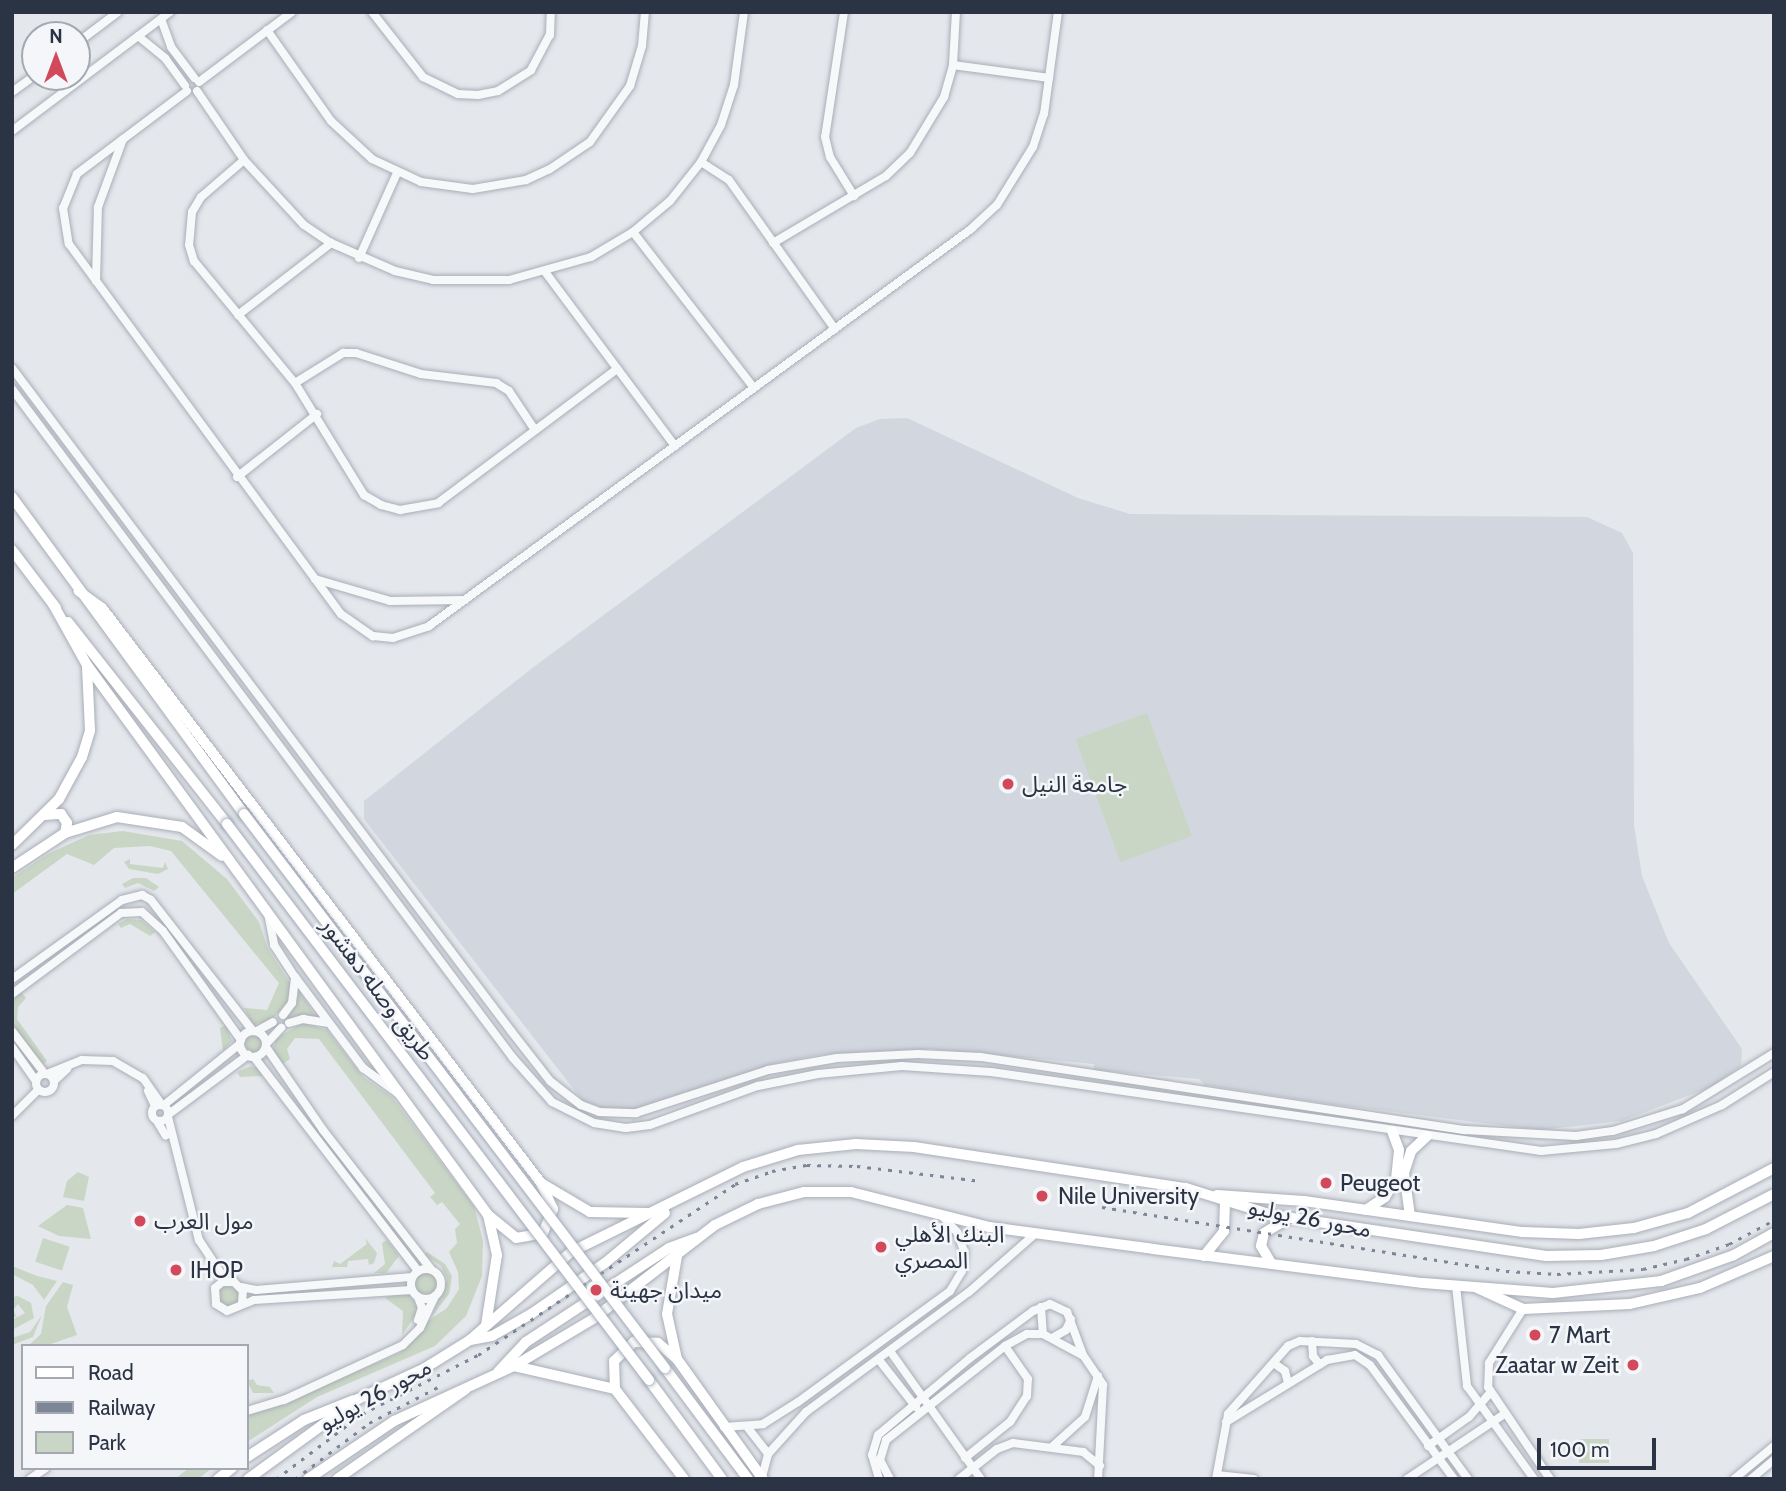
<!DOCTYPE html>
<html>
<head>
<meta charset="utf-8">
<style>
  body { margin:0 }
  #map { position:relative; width:1786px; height:1491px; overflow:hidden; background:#e4e7ec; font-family:Cabin,"Noto Sans Arabic",sans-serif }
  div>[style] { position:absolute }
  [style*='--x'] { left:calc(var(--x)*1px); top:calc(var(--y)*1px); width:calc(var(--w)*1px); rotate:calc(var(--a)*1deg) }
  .built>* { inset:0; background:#d2d6de }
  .green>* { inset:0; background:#c9d6c5; transform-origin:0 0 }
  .round { border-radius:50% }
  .roads { filter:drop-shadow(0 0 2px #a9aeb7) drop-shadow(0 0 2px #a9aeb7) }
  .minor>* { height:8px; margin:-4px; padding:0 4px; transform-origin:4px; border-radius:4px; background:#f7f8fa }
  .minor>.ring { margin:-4px; padding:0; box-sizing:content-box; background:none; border:8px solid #f7f8fa; border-radius:50% }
  .major>* { height:10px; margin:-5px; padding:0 5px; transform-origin:5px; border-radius:5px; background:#fff }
  .highway>* { height:10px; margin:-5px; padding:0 5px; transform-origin:5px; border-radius:5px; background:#fff }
  .rail>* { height:2.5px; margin-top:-1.25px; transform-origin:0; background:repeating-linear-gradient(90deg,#7d8696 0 3.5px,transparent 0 10.5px) }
  .bridges { filter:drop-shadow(0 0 2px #a3abb8) drop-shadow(0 0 2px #a3abb8) }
  .major-bridge>* { height:10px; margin:-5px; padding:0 5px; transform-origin:5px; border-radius:5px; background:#fff }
  .dots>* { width:19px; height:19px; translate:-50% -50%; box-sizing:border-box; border:4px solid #f4f6f9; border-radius:50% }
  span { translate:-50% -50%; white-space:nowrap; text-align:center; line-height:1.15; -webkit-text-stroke:5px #f4f6f9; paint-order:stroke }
  .poi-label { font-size:23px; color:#2b3445 }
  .left { translate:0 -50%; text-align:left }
  .right { translate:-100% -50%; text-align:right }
  .street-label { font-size:23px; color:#2b3445 }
  .frame { position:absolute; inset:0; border:14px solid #2b3445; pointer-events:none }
  .legend { position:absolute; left:21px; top:1344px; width:228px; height:126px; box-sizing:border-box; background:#f4f6f9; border:2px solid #a4a8b1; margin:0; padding:9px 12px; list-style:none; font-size:21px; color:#2b3445 }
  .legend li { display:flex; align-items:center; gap:14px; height:35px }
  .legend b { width:35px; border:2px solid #a4a8b1 }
  .north { position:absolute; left:21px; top:21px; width:70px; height:70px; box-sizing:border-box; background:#f4f6f9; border:2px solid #a4a8b1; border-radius:50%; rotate:0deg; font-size:19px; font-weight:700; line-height:28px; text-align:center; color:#2b3445 }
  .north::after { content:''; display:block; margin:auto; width:24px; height:32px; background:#d1495b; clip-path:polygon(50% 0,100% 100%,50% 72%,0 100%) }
  .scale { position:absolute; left:1537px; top:1438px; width:119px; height:32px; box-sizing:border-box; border:4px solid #2b3445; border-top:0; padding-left:9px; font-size:21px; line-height:24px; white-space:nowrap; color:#2b3445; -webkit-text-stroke:5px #f4f6f9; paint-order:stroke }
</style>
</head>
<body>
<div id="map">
  <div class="built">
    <div style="clip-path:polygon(907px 418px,1078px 498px,1130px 514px,1587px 517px,1622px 533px,1633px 553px,1634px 825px,1642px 876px,1669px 943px,1742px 1049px,1741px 1066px,1711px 1087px,1622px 1121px,1540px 1130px,1330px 1104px,1205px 1085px,1199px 1079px,1094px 1070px,1094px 1064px,930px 1049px,823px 1054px,773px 1064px,638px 1110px,603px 1108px,582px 1100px,364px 819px,364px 801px,531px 669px,856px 428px,880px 419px)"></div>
  </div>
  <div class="green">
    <div style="left:1147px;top:713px;width:131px;height:76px;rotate:70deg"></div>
    <div style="clip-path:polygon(123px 831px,182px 841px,227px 879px,259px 922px,268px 949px,290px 983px,289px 1000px,272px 1020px,253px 1025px,244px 1008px,267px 1010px,279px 983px,171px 851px,150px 846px,114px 848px,94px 865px,67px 854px,12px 894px,12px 878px,48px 854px,89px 835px)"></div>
    <div style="clip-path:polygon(130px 859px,130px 864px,163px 868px,165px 862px,168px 869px,158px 874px,129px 869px,124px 862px)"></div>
    <div style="clip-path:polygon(133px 878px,146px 878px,159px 887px,154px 891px,138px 883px,125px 888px,122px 884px)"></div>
    <div style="clip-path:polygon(127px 919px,141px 920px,155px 932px,150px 936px,130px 924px,121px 928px,118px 924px)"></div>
    <div style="clip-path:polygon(21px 992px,26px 998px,18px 1007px,17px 1019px,47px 1061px,42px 1065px,12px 1025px,12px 1001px)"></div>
    <div style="clip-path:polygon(300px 992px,316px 1017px,298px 1016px,288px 1021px,285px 1018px)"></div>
    <div style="clip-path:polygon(303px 1023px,327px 1030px,363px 1077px,392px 1097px,474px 1206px,483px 1241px,482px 1276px,466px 1316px,435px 1346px,317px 1397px,247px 1442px,247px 1415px,272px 1408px,400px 1353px,425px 1323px,447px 1308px,459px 1289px,458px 1272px,449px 1252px,457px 1243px,455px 1229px,460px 1224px,442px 1202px,437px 1205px,430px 1197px,435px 1193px,319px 1039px,295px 1038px,287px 1049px,290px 1059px,281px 1065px,273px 1051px,276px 1038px)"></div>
    <div style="clip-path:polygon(226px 1025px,232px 1041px,223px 1051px,220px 1028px)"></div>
    <div class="round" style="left:245px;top:1034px;width:18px;height:18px"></div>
    <div style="clip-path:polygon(251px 1066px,258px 1068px,264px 1076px,240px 1077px,237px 1072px)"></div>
    <div style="clip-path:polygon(78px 1172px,89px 1177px,84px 1201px,63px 1197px,67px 1181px)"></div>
    <div style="clip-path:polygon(67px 1205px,83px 1208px,91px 1239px,59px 1236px,38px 1226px)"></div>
    <div style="left:43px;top:1238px;width:28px;height:25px;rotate:18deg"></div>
    <div style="clip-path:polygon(365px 1238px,377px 1253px,374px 1263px,369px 1265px,368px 1259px,348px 1261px,347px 1267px,332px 1267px,334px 1261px,340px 1264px,367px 1244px)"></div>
    <div style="clip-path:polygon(387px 1240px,399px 1256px,386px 1273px,374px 1273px,385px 1264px,382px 1243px)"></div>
    <div style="clip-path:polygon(427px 1252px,445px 1264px,452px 1276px,449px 1294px,432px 1316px,447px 1279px,441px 1266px,424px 1255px)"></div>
    <div style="clip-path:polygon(12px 1266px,37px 1276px,57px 1281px,44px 1300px,33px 1285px,12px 1274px)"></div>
    <div class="round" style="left:414px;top:1270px;width:24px;height:24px"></div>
    <div style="clip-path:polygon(63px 1282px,73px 1285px,67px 1307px,77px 1335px,45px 1346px,28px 1346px,41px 1334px,46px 1306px)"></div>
    <div class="round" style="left:218px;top:1286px;width:22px;height:22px"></div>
    <div style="clip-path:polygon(397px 1293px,409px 1294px,419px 1310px,413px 1309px,418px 1312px,402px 1335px,403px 1311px,385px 1298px)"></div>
    <div style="clip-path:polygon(18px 1296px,31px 1303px,34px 1318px,12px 1330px,12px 1320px,25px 1313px,18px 1304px,13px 1310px,17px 1317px,12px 1316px,12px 1297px)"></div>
    <div style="clip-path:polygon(42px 1315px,33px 1337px,12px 1345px,12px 1338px,30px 1332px)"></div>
    <div style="clip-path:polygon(253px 1379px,257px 1385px,270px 1387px,274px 1393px,253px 1393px,247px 1381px)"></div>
    <div style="left:1579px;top:1439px;width:30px;height:24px"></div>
    <div style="clip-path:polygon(189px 1468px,212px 1468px,198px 1479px,175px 1479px)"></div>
  </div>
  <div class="roads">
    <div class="minor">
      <div style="--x:372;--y:12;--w:83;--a:51.9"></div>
      <div style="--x:423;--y:77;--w:39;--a:26"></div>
      <div style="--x:458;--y:94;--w:20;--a:3"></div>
      <div style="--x:478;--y:95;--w:20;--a:-11"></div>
      <div style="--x:498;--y:91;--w:39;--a:-32"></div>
      <div style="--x:531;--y:70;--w:40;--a:-62"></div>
      <div style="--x:550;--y:35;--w:23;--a:-88"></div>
      <div style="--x:844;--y:12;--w:126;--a:98.6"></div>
      <div style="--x:825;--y:137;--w:21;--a:76"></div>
      <div style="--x:830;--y:157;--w:46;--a:58.4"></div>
      <div style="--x:161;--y:19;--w:30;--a:70"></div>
      <div style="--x:171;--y:47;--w:39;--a:53"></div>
      <div style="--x:267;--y:30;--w:111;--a:54.9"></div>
      <div style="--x:331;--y:121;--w:56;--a:42.8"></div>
      <div style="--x:372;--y:159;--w:54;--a:25.1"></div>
      <div style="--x:421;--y:182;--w:52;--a:7.7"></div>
      <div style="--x:473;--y:189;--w:54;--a:-9.6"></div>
      <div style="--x:526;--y:180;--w:26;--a:-25"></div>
      <div style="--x:550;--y:169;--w:48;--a:-34"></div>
      <div style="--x:590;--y:142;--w:69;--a:-54.5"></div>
      <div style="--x:630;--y:86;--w:42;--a:-73.3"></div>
      <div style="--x:642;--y:46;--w:34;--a:-85"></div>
      <div style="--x:138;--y:36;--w:35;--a:39"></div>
      <div style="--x:165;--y:58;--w:34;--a:54"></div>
      <div style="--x:77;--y:43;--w:51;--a:-37.1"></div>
      <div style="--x:953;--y:65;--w:97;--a:7.7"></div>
      <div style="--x:199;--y:82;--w:116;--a:-37"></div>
      <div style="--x:187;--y:91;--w:138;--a:143"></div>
      <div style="--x:77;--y:174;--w:37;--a:112"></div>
      <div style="--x:63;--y:208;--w:36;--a:81"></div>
      <div style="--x:69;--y:244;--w:459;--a:53.7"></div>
      <div style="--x:341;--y:614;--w:39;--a:35"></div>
      <div style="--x:373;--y:636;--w:20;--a:6"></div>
      <div style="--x:393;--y:638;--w:38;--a:-18"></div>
      <div style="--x:429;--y:626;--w:672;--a:-36.22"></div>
      <div style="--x:971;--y:229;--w:35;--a:-43"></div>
      <div style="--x:997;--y:205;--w:68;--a:-58.2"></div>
      <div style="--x:1033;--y:147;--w:35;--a:-72"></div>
      <div style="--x:1044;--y:114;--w:103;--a:-82.2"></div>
      <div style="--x:197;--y:91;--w:83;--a:55.7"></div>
      <div style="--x:244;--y:160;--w:88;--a:47.3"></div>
      <div style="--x:304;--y:225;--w:32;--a:34"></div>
      <div style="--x:331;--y:243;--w:70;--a:23.6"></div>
      <div style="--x:395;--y:271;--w:39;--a:13"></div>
      <div style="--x:433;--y:280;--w:76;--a:0"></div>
      <div style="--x:509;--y:280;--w:85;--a:-15.7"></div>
      <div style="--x:591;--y:257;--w:49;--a:-30.8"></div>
      <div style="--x:633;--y:232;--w:48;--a:-40"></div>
      <div style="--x:670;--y:201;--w:50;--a:-51.5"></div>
      <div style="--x:701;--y:162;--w:42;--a:-61.6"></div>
      <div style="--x:721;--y:125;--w:42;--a:-72"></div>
      <div style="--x:734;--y:85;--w:74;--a:-82.2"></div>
      <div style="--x:12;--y:92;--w:29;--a:-36"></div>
      <div style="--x:12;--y:131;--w:198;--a:-37"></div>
      <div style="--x:244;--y:160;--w:57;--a:139.3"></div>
      <div style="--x:201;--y:197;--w:17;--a:121"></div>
      <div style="--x:192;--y:212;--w:33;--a:95"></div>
      <div style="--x:189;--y:245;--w:17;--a:73"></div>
      <div style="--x:194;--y:261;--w:158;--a:50.4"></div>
      <div style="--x:295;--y:383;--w:132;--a:58.4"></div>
      <div style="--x:364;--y:495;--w:20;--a:30"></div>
      <div style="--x:381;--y:505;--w:20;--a:15"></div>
      <div style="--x:400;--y:510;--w:39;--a:-10"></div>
      <div style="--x:438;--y:503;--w:224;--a:-36.8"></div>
      <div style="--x:701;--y:162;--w:33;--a:33"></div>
      <div style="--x:729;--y:180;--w:183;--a:54.6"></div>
      <div style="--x:633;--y:232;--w:197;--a:52.2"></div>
      <div style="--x:773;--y:243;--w:131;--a:-30.7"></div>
      <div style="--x:886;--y:176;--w:33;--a:-44"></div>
      <div style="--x:910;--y:153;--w:66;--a:-58.7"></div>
      <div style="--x:944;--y:97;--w:33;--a:-74"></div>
      <div style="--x:953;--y:65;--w:53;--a:-86.8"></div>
      <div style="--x:359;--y:258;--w:93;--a:-65.9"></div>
      <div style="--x:546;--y:273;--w:216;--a:53.3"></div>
      <div style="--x:96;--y:281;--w:74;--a:-88.5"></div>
      <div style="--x:98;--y:207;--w:72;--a:-69.8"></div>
      <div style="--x:238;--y:315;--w:118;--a:-37.7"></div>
      <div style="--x:12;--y:368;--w:830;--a:53.03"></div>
      <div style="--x:511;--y:1031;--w:63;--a:52"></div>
      <div style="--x:550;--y:1081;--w:39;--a:38"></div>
      <div style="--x:581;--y:1105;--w:19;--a:21"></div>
      <div style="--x:599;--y:1112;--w:37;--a:2"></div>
      <div style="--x:636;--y:1113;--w:139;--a:-18"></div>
      <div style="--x:768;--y:1070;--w:70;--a:-9.9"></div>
      <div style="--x:837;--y:1058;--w:81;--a:-2.8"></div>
      <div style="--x:918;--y:1054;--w:63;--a:2.7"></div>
      <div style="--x:981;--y:1057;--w:489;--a:8.6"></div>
      <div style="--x:1465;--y:1130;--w:111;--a:3.1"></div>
      <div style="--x:1576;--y:1136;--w:37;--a:-8"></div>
      <div style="--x:1613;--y:1131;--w:73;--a:-17.4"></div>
      <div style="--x:1683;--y:1109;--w:107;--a:-31.6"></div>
      <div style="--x:295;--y:383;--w:57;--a:-32"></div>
      <div style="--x:343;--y:353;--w:13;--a:0"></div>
      <div style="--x:356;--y:353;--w:68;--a:17.9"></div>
      <div style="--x:421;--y:374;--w:76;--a:6.8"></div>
      <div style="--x:496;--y:383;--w:15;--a:32"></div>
      <div style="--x:509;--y:391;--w:47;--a:56.3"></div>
      <div style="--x:12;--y:389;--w:836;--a:53.17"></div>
      <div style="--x:513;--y:1058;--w:59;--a:48.4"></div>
      <div style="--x:552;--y:1102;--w:47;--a:26.6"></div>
      <div style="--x:594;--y:1123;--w:32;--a:9"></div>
      <div style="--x:626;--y:1128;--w:24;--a:-7"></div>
      <div style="--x:650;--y:1125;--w:115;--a:-19.9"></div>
      <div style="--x:758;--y:1086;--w:61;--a:-11.3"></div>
      <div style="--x:818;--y:1074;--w:84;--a:-5.4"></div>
      <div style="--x:902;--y:1066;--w:89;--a:3.9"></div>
      <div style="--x:991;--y:1072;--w:556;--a:8.17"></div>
      <div style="--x:1541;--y:1151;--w:75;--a:-5.3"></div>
      <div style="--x:1616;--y:1144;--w:41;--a:-14"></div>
      <div style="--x:1656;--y:1134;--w:72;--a:-23.7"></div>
      <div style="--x:1722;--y:1105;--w:62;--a:-32.4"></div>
      <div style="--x:237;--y:477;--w:102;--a:-38.2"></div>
      <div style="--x:315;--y:579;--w:78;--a:16.3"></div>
      <div style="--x:390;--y:601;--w:75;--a:-0.8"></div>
      <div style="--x:268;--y:913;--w:33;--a:79"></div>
      <div style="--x:274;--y:945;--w:38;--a:57"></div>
      <div style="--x:295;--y:977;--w:114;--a:53.2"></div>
      <div style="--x:363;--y:1068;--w:46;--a:36.1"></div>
      <div style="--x:12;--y:979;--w:135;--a:-35.7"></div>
      <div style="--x:122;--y:900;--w:21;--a:-14"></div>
      <div style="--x:142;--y:895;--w:10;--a:29"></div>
      <div style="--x:151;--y:900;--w:166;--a:52.1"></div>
      <div style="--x:12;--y:994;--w:136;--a:-36.6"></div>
      <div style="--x:121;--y:913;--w:21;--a:-3"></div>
      <div style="--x:142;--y:912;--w:28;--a:42"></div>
      <div style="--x:163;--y:931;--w:134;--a:54.4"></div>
      <div style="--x:283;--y:1015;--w:15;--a:-53"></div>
      <div style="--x:292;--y:1003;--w:26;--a:-83"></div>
      <div style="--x:289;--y:1023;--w:15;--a:-16"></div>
      <div style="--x:303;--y:1019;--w:26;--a:9"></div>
      <div style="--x:12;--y:1031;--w:54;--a:52.5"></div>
      <div style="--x:257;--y:1031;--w:18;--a:-29"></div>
      <div class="ring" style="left:240px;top:1031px;width:18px;height:18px"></div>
      <div style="--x:267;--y:1043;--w:21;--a:-47"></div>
      <div style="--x:12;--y:1047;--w:42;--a:54.8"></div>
      <div style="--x:266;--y:1047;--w:101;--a:55.5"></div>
      <div style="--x:323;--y:1130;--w:176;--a:52.2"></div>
      <div style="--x:254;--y:1057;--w:270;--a:52.5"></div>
      <div class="ring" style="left:36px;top:1074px;width:10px;height:10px"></div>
      <div style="--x:47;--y:1074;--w:38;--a:-22"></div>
      <div style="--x:82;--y:1060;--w:31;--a:2"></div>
      <div style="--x:113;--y:1061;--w:34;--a:30"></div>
      <div style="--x:143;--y:1078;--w:33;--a:55"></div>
      <div style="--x:54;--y:1081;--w:18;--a:-43"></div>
      <div style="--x:148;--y:1091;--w:17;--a:65"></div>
      <div class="ring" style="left:152px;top:1105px;width:8px;height:8px"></div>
      <div style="--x:164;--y:1105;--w:97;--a:-38.8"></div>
      <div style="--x:169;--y:1114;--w:99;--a:-36.8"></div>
      <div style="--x:12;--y:1116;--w:37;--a:-45"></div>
      <div style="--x:168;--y:1117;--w:127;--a:75.9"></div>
      <div style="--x:199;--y:1240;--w:49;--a:56.6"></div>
      <div style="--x:157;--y:1121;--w:17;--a:59"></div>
      <div class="ring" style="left:411px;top:1269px;width:22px;height:22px"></div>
      <div style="--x:1456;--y:1286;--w:101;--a:83.7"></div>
      <div style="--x:1467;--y:1386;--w:115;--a:54.2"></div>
      <div style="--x:241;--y:1287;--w:15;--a:11"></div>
      <div style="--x:256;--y:1290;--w:157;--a:-4.8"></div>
      <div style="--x:242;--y:1304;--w:13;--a:-86"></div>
      <div style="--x:243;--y:1291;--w:13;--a:-135"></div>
      <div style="--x:234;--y:1282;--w:12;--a:180"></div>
      <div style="--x:222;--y:1282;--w:9;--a:139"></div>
      <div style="--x:215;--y:1288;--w:16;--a:86"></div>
      <div style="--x:216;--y:1304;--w:13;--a:32"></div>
      <div style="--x:227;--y:1311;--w:29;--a:-22"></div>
      <div style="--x:254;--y:1300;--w:158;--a:-3.6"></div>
      <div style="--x:1041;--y:1307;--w:27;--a:86"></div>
      <div style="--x:1523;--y:1309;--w:64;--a:122.2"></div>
      <div style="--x:1489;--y:1363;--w:24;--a:92"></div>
      <div style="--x:1488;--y:1387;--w:111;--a:56"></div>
      <div style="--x:418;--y:1320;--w:13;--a:-72"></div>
      <div style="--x:422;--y:1308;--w:12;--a:-110"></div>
      <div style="--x:1054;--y:1337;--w:14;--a:-30"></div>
      <div style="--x:1066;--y:1330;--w:12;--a:-66"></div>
      <div style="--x:1312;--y:1341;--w:15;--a:86"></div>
      <div style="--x:1313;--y:1356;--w:11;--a:52"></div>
      <div style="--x:890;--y:1351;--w:157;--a:54.6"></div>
      <div style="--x:879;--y:1360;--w:60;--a:51.8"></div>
      <div style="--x:1275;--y:1364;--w:12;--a:35"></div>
      <div style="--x:1285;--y:1371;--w:12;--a:76"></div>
      <div style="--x:247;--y:1411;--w:39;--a:-17"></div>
      <div style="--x:284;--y:1400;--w:131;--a:-24.8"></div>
      <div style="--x:403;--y:1345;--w:24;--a:-45"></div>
      <div style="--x:420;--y:1328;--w:35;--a:-65"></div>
      <div style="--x:1226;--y:1422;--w:119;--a:-31.5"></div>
      <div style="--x:1327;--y:1360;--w:28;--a:-10"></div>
      <div style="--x:1355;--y:1355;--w:18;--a:34"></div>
      <div style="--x:1370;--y:1365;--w:142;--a:53.6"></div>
      <div style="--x:724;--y:1427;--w:39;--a:-4"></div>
      <div style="--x:763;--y:1424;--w:41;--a:-32.2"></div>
      <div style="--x:798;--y:1402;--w:188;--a:-36.1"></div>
      <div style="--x:950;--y:1291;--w:23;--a:-59"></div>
      <div style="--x:962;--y:1271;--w:20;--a:-84"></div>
      <div style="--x:964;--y:1251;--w:20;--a:-110"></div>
      <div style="--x:957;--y:1232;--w:21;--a:-133"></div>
      <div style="--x:748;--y:1428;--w:33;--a:52"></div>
      <div style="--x:1053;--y:1446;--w:43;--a:-42.2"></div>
      <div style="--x:1085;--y:1417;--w:43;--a:-72.4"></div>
      <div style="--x:1428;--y:1446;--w:50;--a:-35.3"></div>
      <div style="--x:1469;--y:1417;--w:32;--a:-49"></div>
      <div style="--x:965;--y:1458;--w:58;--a:-38.7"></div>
      <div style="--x:1010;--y:1422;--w:31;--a:-57"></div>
      <div style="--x:1027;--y:1396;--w:17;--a:-87"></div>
      <div style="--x:1028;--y:1379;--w:40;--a:-124.9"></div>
      <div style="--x:1217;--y:1475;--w:37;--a:6"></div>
      <div style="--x:762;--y:1477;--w:24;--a:-75"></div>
      <div style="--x:768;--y:1454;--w:57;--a:-47.9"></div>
      <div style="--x:806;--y:1412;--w:202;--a:-36.4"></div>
      <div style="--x:969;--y:1292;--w:89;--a:-41.4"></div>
      <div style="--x:30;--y:1479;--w:19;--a:-35"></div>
      <div style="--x:879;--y:1479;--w:25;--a:-106"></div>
      <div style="--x:872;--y:1455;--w:21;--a:-73"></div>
      <div style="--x:878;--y:1435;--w:120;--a:-39.9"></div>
      <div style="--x:970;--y:1358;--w:79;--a:-36.7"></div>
      <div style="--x:1033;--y:1311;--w:18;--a:-22"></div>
      <div style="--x:1050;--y:1304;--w:19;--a:25"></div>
      <div style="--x:1067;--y:1312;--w:46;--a:69.6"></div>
      <div style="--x:1083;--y:1355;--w:36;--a:56"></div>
      <div style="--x:1103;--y:1385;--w:94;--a:93"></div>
      <div style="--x:890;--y:1479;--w:21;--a:-118"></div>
      <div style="--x:880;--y:1460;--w:21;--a:-73"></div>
      <div style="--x:886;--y:1440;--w:152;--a:-38.3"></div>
      <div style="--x:1005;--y:1346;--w:25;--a:-29"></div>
      <div style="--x:1027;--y:1334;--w:16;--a:0"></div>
      <div style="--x:1043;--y:1334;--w:44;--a:28.3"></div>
      <div style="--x:959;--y:1479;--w:48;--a:-38.3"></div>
      <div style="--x:997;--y:1449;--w:17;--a:-21"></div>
      <div style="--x:1013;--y:1443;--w:71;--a:7.3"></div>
      <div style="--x:1083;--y:1452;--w:22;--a:39"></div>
      <div style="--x:1216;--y:1479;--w:66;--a:-79.5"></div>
      <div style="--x:1228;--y:1414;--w:91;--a:-48.6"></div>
      <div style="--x:1288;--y:1346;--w:13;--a:-23"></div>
      <div style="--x:1300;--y:1341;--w:56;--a:3.1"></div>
      <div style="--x:1356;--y:1344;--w:25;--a:27"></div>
      <div style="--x:1378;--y:1355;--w:153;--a:54"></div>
      <div style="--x:1407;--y:1479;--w:115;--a:-33.7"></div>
      <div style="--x:1734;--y:1479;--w:52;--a:-39.5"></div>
      <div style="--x:1751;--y:1479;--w:30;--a:-40"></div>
    </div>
    <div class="major">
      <div style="--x:12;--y:497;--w:393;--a:53.8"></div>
      <div style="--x:12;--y:550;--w:73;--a:52.8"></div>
      <div style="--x:53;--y:604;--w:70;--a:60.9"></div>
      <div style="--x:87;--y:665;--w:681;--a:53.9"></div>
      <div style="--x:488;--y:1215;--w:36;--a:39"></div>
      <div style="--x:516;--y:1238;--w:27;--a:-10"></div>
      <div style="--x:543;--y:1233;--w:26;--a:-67"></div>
      <div style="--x:553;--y:1209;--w:29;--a:-115"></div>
      <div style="--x:541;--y:1183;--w:723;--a:-127.36"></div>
      <div style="--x:102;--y:608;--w:29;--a:-144"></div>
      <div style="--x:68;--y:622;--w:257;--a:51.8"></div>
      <div style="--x:45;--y:815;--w:16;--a:-4"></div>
      <div style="--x:61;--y:814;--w:11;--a:56"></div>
      <div style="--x:67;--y:823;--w:10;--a:101"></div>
      <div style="--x:12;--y:845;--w:66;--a:-44.4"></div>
      <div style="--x:59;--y:799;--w:48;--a:-61.3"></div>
      <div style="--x:82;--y:757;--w:28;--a:-73"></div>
      <div style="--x:90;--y:730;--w:63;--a:-92.7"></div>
      <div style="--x:12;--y:868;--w:64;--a:-33.4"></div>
      <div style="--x:65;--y:833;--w:54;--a:-17.1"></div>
      <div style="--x:117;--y:817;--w:66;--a:8.7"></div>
      <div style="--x:182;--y:827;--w:49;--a:35.9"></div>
      <div style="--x:1217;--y:1195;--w:87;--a:3.9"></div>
      <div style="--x:1304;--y:1201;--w:221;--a:8.1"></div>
      <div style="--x:1523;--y:1232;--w:56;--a:2"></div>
      <div style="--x:1579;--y:1234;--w:55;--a:-6.2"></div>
      <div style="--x:1634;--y:1228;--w:56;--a:-15.5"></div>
      <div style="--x:1688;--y:1213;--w:97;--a:-27.6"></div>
      <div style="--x:1366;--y:1210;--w:23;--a:-34"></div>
      <div style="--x:1385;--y:1197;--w:21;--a:-59"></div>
      <div style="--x:1396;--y:1179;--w:29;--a:-84"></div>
      <div style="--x:1399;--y:1150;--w:20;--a:-110"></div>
      <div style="--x:1410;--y:1216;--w:43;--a:-97.9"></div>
      <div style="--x:1404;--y:1173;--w:23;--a:-72"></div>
      <div style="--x:1411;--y:1151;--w:22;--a:-43"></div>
      <div style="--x:1477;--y:1288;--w:51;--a:24.5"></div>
      <div style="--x:1523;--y:1309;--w:107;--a:-2.7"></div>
      <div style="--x:1630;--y:1304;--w:72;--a:-12.9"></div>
      <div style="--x:1700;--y:1288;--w:81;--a:-23.4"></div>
      <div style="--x:665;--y:1368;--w:139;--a:53.2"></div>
      <div style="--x:649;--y:1380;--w:123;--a:53.6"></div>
      <div style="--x:247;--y:1457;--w:68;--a:-33"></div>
      <div style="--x:304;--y:1420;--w:54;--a:-21.8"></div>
      <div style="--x:218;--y:1479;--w:18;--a:-38"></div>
      <div style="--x:337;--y:1479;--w:157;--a:-34.9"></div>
      <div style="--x:684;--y:1479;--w:113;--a:-127.5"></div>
      <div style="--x:615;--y:1389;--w:28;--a:-92"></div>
      <div style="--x:614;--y:1361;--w:28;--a:-44"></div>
      <div style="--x:634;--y:1342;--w:24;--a:2"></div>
      <div style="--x:658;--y:1343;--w:25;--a:40"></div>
      <div style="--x:677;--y:1359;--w:148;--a:54.4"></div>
    </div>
    <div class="highway">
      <div style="--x:541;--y:1183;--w:57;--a:30.6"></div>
      <div style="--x:590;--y:1212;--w:58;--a:1"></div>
      <div style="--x:1204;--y:1256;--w:32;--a:-51"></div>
      <div style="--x:1224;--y:1231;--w:33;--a:-88"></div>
      <div style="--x:1271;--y:1263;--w:20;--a:-120"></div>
      <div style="--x:1261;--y:1246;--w:13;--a:-77"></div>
      <div style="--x:1264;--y:1233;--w:27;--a:-31"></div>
      <div style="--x:486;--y:1325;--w:71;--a:-81.1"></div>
      <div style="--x:497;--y:1255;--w:41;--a:-102.7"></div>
      <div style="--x:470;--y:1340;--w:22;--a:-10"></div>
      <div style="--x:492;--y:1336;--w:45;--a:-29.4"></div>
      <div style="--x:531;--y:1314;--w:90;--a:-34.6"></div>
      <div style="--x:605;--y:1263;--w:78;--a:-39.8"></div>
      <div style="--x:677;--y:1359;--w:46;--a:-102.5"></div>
      <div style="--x:667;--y:1314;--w:59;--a:-80.2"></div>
      <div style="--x:514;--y:1366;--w:104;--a:12.8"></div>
      <div style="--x:498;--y:1372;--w:41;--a:-47"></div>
      <div style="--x:526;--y:1342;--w:171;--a:-33.3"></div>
      <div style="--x:669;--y:1248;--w:30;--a:-20"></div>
      <div style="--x:248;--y:1479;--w:136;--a:-36"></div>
      <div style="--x:358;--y:1399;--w:74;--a:-24.8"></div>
      <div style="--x:425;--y:1368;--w:53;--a:-31.9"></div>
      <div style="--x:470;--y:1340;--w:134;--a:-41.1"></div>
      <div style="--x:571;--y:1252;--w:192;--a:-26.3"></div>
      <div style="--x:743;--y:1167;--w:58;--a:-17.2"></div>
      <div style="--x:798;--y:1150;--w:58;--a:-5.9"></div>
      <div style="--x:856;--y:1144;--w:58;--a:3"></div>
      <div style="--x:914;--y:1147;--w:275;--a:8.6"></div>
      <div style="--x:1186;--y:1188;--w:90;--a:17.4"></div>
      <div style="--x:1272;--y:1215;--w:277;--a:8.5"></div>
      <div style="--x:1546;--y:1256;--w:55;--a:-1"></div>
      <div style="--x:1601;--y:1255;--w:54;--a:-9.6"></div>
      <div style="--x:1654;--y:1246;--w:55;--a:-18.1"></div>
      <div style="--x:1706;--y:1229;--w:76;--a:-27.2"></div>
      <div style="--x:308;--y:1479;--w:104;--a:-34"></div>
      <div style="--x:394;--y:1421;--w:132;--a:-24.6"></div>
      <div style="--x:514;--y:1366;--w:92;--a:-30.7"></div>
      <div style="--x:593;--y:1319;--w:154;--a:-37.6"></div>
      <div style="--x:715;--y:1225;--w:48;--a:-26"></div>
      <div style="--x:758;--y:1204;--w:48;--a:-14.6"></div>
      <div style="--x:804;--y:1192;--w:47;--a:0"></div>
      <div style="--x:851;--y:1192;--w:142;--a:14.2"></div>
      <div style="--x:989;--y:1227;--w:165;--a:7.6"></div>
      <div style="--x:1153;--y:1249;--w:272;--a:7.2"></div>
      <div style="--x:1423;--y:1283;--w:130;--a:4.4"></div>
      <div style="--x:1553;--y:1293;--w:109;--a:-6.3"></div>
      <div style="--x:1661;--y:1281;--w:77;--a:-19.6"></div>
      <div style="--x:1734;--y:1255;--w:46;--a:-28.8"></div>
    </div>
  </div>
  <div class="rail">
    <div style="--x:1102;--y:1207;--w:409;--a:9"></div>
    <div style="--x:1506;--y:1271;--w:51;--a:3.4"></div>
    <div style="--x:1557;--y:1274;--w:86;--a:-3.3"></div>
    <div style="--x:1643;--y:1269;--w:44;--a:-13.1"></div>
    <div style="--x:1686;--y:1259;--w:46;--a:-19.2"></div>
    <div style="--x:1729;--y:1244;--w:51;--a:-28.1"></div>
    <div style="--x:276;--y:1479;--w:108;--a:-37.1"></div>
    <div style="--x:362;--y:1414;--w:130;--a:-27"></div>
    <div style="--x:478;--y:1355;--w:309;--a:-33.6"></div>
    <div style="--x:735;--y:1184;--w:39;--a:-19"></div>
    <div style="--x:772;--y:1171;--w:36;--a:-10"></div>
    <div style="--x:807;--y:1165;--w:50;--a:1.1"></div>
    <div style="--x:857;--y:1166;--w:125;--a:6.9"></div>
    <div style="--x:295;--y:1479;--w:93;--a:-37.1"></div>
    <div style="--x:369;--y:1423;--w:78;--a:-27.6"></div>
  </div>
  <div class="bridges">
    <div class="major-bridge">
      <div style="--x:244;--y:814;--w:696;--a:52.77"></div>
      <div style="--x:227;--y:824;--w:698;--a:52.8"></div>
    </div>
  </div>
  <div class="dots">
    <div style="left:1008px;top:784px;background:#d1495b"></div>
    <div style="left:1326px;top:1183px;background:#d1495b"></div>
    <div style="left:1042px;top:1196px;background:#d1495b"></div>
    <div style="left:140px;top:1221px;background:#d1495b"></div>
    <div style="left:881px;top:1247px;background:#d1495b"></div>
    <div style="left:176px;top:1270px;background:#d1495b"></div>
    <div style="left:596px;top:1290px;background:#d1495b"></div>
    <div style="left:1535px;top:1335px;background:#d1495b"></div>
    <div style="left:1633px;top:1365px;background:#d1495b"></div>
  </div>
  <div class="poi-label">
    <span class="left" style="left:1022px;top:784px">جامعة النيل</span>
    <span class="left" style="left:1340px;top:1183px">Peugeot</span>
    <span class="left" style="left:1058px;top:1196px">Nile University</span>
    <span class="left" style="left:154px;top:1221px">مول العرب</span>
    <span class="left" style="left:895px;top:1247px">البنك الأهلي<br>المصري</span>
    <span class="left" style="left:190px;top:1270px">IHOP</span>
    <span class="left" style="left:610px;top:1290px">ميدان جهينة</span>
    <span class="left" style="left:1549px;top:1335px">7 Mart</span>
    <span class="right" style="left:1619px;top:1365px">Zaatar w Zeit</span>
  </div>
  <div class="street-label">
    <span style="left:378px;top:989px;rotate:53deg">طريق وصله دهشور</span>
    <span style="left:1310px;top:1218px;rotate:11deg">محور 26 يوليو</span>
    <span style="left:375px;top:1395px;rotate:-29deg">محور 26 يوليو</span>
  </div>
  <div class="frame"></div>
  <ul class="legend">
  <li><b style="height:9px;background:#fff"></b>Road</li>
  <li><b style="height:9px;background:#7d8696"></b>Railway</li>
  <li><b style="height:19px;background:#c9d6c5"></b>Park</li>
  </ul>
  <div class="north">N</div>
  <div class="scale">100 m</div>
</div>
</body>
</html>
